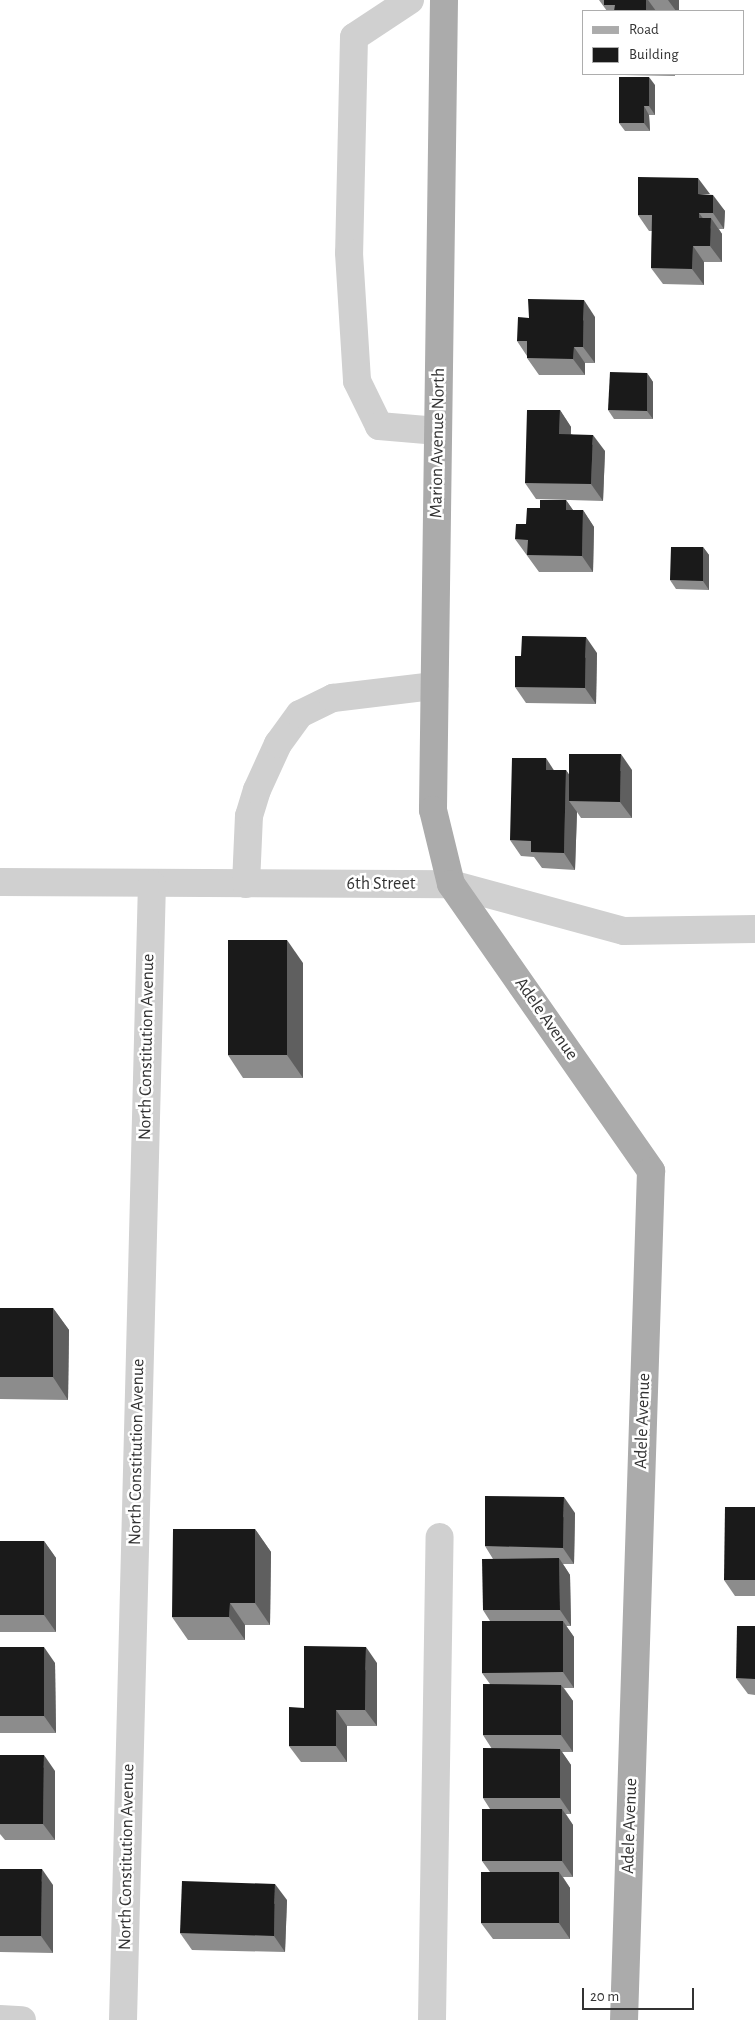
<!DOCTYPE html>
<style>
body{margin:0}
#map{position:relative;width:755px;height:2020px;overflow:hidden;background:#fff;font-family:"Alegreya Sans",sans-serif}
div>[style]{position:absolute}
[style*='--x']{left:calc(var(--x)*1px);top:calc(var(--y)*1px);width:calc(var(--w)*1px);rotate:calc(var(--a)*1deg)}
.minor>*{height:28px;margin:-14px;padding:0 14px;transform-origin:14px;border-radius:14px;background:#d0d0d0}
.major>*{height:28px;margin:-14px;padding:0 14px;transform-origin:14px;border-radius:14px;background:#ababab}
.wall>*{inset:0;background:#8c8c8c}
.shaded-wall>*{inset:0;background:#5f5f5f}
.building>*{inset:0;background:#1a1a1a}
span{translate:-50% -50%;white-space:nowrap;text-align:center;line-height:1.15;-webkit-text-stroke:5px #fff;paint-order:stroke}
.street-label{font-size:18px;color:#333}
.legend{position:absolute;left:582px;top:10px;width:162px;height:65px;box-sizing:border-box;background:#fff;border:1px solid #adadad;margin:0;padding:6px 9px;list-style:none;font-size:15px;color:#333}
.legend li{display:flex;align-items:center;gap:10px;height:25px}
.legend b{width:25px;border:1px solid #adadad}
.scale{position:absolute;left:582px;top:1988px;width:112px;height:22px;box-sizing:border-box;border:2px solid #333;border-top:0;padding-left:6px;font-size:15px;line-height:18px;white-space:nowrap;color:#333;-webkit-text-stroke:4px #fff;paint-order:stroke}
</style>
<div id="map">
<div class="minor">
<i style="--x:410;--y:0;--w:67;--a:146.5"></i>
<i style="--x:354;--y:37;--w:216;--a:91.3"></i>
<i style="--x:349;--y:253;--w:128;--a:86.4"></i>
<i style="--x:357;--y:381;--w:50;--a:63.9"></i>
<i style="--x:379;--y:426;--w:59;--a:4.8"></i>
<i style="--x:0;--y:882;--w:451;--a:0.3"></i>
<i style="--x:451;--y:884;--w:179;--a:15.2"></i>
<i style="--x:624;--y:931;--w:131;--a:-0.9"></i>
<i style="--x:246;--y:884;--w:68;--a:-87.5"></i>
<i style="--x:249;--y:816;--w:27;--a:-73"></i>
<i style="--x:257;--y:790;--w:51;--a:-65.5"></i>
<i style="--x:278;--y:744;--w:37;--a:-54"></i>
<i style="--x:300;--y:714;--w:37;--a:-26"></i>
<i style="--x:333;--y:698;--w:102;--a:-6.8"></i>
<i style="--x:0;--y:2019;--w:22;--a:3"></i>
<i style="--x:123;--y:2020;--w:1136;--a:-88.54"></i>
<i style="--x:432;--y:2020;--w:483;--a:-89.1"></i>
</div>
<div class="major">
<i style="--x:444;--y:0;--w:810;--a:90.78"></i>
<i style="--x:433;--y:810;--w:76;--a:76.3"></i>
<i style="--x:451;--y:884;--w:350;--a:55.1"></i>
<i style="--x:651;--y:1171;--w:849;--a:91.82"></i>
</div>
<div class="wall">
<i style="clip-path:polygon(599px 0,679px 0,679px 11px,607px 11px)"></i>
<i style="clip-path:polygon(623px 74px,675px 74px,675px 76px,624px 75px)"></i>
<i style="clip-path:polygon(655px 85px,655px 115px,649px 115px,650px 131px,625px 131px,619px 123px)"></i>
<i style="clip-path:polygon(710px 195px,725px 211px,724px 229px,719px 229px,722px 234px,722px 262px,704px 262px,704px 285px,663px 284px,651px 268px,652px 231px,649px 231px,638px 215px)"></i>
<i style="clip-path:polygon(595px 317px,595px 363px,585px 363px,585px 375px,539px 375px,527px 358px,527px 356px,517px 341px)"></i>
<i style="clip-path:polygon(647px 373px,653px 382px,653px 419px,614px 419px,608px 410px)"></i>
<i style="clip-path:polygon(560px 410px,571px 427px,571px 434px,605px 451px,603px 501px,536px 499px,525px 483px)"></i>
<i style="clip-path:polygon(566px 500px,573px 510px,583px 510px,594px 527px,593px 572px,539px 572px,515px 539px,526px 524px,540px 508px)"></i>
<i style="clip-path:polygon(703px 547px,709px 555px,709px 590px,676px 589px,670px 580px)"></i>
<i style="clip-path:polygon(597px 653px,596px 704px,526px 703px,515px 687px)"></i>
<i style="clip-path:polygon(554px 770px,566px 770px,569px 775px,632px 770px,632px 818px,581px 818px,577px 812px,575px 870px,542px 868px,534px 857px,521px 856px,510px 840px)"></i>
<i style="clip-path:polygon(303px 963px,303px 1078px,243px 1078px,228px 1055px)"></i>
<i style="clip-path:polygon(0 1308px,53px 1308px,69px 1330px,68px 1400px,0 1399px)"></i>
<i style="clip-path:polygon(755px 1507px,755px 1596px,735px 1596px,724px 1580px)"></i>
<i style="clip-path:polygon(575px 1513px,574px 1564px,563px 1564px,570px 1575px,571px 1626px,566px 1626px,574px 1637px,574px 1688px,564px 1688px,573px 1701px,573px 1752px,562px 1752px,571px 1765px,571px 1814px,566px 1814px,573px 1825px,573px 1877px,563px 1877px,570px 1888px,570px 1939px,493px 1939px,481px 1923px,490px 1872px,482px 1861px,490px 1809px,483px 1798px,492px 1749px,483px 1735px,490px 1684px,482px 1673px,490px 1621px,483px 1610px,493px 1559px,485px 1546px)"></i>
<i style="clip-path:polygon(255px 1529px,271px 1552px,270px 1625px,245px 1625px,245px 1640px,188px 1640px,172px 1617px)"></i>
<i style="clip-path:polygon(0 1541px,44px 1541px,56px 1558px,56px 1632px,0 1632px)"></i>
<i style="clip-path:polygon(755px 1626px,755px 1695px,748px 1694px,736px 1678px)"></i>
<i style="clip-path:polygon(0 1647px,55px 1663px,56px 1733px,0 1733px)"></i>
<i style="clip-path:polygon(377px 1663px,377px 1726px,347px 1726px,347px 1762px,301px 1762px,289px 1746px,304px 1708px)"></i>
<i style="clip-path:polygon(0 1755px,55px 1771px,55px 1840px,5px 1840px,0 1834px)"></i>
<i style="clip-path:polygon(0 1869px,53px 1885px,53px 1953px,0 1952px)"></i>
<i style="clip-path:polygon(287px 1900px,285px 1952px,192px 1950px,180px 1933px)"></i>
</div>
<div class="shaded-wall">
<i style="clip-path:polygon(646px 0,648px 0,656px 11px,646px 11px)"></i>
<i style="clip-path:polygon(668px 0,679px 0,679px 11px,676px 11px)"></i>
<i style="clip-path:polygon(649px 77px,655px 85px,655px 115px,649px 106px)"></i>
<i style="clip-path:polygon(644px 106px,649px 115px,650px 131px,644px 123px)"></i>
<i style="clip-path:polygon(698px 178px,710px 194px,698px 194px)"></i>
<i style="clip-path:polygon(713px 195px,725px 211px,724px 229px,713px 213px)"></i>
<i style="clip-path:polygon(699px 213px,711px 229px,711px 218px,722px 234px,722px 262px,710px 246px,699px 218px)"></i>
<i style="clip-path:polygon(693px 246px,704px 262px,704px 285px,692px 269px)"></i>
<i style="clip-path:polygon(584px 300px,595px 317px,595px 363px,583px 347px)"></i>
<i style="clip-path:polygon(574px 347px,585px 363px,585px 375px,573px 359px)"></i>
<i style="clip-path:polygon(647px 373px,653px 382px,653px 419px,647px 411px)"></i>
<i style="clip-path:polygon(560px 410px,571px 427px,570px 450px,559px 434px)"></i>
<i style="clip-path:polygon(593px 435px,605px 451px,603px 501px,591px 484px)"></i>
<i style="clip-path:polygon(566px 500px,577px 516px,566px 510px)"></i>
<i style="clip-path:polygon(583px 510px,594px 527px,593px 572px,582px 556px)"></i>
<i style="clip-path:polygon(703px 547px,709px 555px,709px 590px,703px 581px)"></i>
<i style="clip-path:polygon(586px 637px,597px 653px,596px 704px,585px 688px)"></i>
<i style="clip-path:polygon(621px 754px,632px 770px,632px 818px,620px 802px)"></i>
<i style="clip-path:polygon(546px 758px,557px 775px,546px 770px)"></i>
<i style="clip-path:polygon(566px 770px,577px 786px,569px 801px,577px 812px,575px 870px,564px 853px)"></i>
<i style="clip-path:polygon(287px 940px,303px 963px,303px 1078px,287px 1055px)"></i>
<i style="clip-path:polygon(53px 1308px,69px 1330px,68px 1400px,53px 1377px)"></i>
<i style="clip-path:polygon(564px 1497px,575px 1513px,574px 1564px,563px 1548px)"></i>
<i style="clip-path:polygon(255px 1529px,271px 1552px,270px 1625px,255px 1603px)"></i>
<i style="clip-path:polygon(44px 1541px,56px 1558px,56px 1632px,44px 1615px)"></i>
<i style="clip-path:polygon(559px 1558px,570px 1575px,571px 1626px,560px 1610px)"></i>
<i style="clip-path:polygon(230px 1603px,245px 1625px,245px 1640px,229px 1617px)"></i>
<i style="clip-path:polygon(563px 1621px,574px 1637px,574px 1688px,563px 1672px)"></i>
<i style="clip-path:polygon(44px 1647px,55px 1663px,56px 1733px,44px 1716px)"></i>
<i style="clip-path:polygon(366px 1647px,377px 1663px,377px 1726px,365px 1710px)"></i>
<i style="clip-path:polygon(561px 1685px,573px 1701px,573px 1752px,561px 1735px)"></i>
<i style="clip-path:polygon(336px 1710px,347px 1726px,347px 1762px,336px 1746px)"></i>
<i style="clip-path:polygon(560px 1749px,571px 1765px,571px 1814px,560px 1798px)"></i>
<i style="clip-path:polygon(44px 1755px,55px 1771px,55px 1840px,43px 1824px)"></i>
<i style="clip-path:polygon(562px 1809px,573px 1825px,573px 1877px,562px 1861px)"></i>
<i style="clip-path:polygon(42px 1869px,53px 1885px,53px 1953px,41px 1936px)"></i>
<i style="clip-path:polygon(559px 1872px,570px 1888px,570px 1939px,559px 1923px)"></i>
<i style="clip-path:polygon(275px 1884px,287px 1900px,285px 1952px,274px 1936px)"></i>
</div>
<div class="building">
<i style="clip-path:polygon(604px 0,646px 0,646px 11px,614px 11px,615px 5px,604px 5px)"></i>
<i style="clip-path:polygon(619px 77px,649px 77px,649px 106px,644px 106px,644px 123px,619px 123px)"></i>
<i style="clip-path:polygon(638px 177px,698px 178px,698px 194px,713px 195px,713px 213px,699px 213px,699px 218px,711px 218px,710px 246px,693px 246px,692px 269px,651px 268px,652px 215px,638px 215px)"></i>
<i style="clip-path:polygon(528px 299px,584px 300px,583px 347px,574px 347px,573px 359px,527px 358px,527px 341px,517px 341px,518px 317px,529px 318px)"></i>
<i style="clip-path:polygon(610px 372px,647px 373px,647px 411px,608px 410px)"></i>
<i style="clip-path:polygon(527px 410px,560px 410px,559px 434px,593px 435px,591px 484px,525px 483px)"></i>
<i style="clip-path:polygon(540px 500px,566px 500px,566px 510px,583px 510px,582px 556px,527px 555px,528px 540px,515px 539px,516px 524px,526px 524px,527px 508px,540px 508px)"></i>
<i style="clip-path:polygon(671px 547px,703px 547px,703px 581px,670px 580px)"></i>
<i style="clip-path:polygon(522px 636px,586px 637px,585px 688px,515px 687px,515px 656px,521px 656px)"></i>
<i style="clip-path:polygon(569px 754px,621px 754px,620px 802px,569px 801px)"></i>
<i style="clip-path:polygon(512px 758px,546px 758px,546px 770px,566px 770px,564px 853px,531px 852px,531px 841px,510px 840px)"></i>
<i style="clip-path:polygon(228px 940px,287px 940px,287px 1055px,228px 1055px)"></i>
<i style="clip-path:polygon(0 1308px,53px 1308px,53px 1377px,0 1377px)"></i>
<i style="clip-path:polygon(485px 1496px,564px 1497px,563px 1548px,485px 1546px)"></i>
<i style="clip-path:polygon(725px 1507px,755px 1507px,755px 1580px,724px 1580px)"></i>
<i style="clip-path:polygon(173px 1529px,255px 1529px,255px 1603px,230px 1603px,229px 1617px,172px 1617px)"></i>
<i style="clip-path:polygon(0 1541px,44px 1541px,44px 1615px,0 1615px)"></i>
<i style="clip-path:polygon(559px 1558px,560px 1610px,483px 1610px,482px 1559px)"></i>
<i style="clip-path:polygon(482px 1621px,563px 1621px,563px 1672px,482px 1673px)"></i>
<i style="clip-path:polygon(737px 1626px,755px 1626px,755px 1679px,736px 1678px)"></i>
<i style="clip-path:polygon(304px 1646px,366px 1647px,365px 1710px,336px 1710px,336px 1746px,289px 1746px,289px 1707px,304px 1708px)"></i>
<i style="clip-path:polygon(0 1647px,44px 1647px,44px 1716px,0 1716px)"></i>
<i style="clip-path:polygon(483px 1684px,561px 1685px,561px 1735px,483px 1735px)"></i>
<i style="clip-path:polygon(483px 1748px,560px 1749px,560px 1798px,483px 1798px)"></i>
<i style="clip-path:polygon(0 1755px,44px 1755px,43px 1824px,0 1824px)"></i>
<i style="clip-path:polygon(482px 1809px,562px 1809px,562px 1861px,482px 1861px)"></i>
<i style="clip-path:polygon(0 1869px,42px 1869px,41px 1936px,0 1936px)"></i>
<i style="clip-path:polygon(481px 1872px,559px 1872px,559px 1923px,481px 1923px)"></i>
<i style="clip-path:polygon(182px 1881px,275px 1884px,274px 1936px,180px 1933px)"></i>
</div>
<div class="street-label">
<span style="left:438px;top:443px;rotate:-89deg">Marion Avenue North</span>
<span style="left:381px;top:884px">6th Street</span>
<span style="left:546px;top:1019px;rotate:55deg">Adele Avenue</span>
<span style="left:147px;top:1047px;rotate:-89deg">North Constitution Avenue</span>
<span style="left:643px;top:1421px;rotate:-88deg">Adele Avenue</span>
<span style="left:137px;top:1452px;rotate:-89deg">North Constitution Avenue</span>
<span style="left:630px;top:1826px;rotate:-88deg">Adele Avenue</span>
<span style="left:127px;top:1857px;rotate:-89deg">North Constitution Avenue</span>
</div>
<ul class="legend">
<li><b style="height:6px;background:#ababab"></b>Road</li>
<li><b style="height:14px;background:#1a1a1a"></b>Building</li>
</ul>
<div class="scale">20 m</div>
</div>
